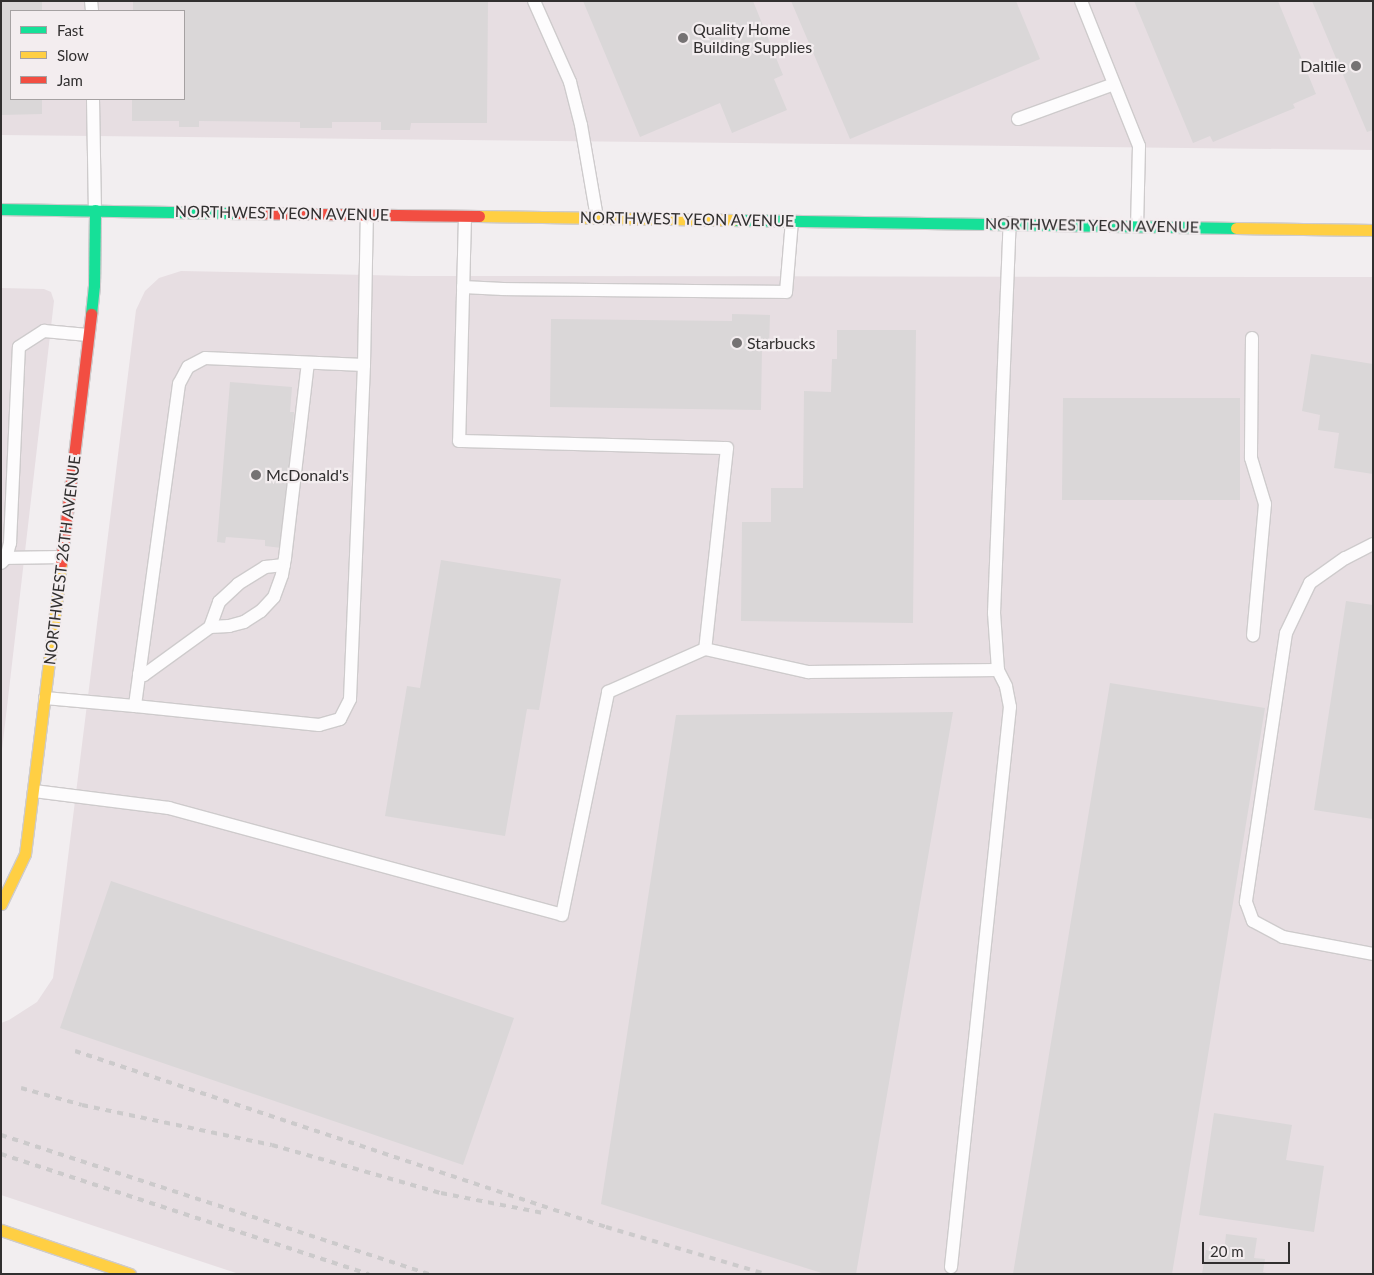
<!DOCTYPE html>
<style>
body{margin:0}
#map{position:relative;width:1374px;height:1275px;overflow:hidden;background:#f2eef0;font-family:Lato,sans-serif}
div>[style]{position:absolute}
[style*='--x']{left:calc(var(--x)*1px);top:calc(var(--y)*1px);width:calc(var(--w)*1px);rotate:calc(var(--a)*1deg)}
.built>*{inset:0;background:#e7dee2}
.building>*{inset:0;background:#dad7d8}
.roads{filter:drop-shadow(1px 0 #cecbcc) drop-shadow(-1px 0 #cecbcc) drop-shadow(0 1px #cecbcc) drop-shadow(0 -1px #cecbcc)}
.lane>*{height:12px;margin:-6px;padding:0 6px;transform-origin:6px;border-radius:6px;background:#fdfcfd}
.fast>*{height:11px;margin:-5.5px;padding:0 5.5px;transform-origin:5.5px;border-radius:5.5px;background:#16e098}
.slow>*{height:11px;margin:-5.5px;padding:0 5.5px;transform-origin:5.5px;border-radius:5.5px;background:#ffcf43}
.jam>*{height:11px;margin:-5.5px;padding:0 5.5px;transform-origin:5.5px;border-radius:5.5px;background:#f24e42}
.rail>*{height:4px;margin-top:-2px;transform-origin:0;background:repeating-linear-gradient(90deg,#cccacb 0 6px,transparent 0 12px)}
.dots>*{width:14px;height:14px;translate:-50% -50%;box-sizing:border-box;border:2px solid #f3edef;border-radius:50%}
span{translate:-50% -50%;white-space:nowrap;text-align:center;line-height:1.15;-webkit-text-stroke:4.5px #f3edef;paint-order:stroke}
.poi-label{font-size:16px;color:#312f2f}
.left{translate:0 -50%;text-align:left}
.right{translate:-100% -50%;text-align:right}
.street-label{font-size:16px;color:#312f2f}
.frame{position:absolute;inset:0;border:2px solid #312f2f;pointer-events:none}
.legend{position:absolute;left:10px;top:10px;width:175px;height:90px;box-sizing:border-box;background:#f3edef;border:1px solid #a5a1a2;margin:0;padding:6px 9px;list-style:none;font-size:15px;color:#312f2f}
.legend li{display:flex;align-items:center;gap:10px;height:25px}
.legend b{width:25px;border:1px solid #a5a1a2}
.scale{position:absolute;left:1202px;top:1242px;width:88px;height:22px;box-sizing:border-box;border:2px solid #312f2f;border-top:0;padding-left:6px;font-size:15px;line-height:18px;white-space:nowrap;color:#312f2f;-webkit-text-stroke:4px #f3edef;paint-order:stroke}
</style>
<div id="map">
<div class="built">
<i style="clip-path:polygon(evenodd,1px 1px,1373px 1px,1373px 150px,1px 135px,1px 1px,11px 11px,184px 11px,184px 99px,11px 99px,11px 11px)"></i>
<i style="clip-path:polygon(181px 271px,412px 276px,1373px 277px,1373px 1274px,239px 1274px,1px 1195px,1px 1023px,9px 1020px,37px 1002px,53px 978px,136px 310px,145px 291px,159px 278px)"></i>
<i style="clip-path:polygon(1px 288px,44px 289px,51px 292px,54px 301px,1px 759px)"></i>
</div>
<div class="building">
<i style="clip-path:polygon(1px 1px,42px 1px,42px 11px,11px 11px,11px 99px,42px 99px,42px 114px,1px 115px)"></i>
<i style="clip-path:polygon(133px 1px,488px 1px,487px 123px,411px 123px,410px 130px,381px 130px,381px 122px,332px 122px,332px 128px,300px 128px,300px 122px,199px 121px,199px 127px,179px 127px,179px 121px,132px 121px,132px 99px,184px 99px,184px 11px,133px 11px)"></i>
<i style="clip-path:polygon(583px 1px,753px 1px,783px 75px,774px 79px,787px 110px,732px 133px,720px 103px,640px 137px)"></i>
<i style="clip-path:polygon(791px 1px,1016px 1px,1040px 59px,850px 139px)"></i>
<i style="clip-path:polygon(1134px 1px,1278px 1px,1316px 94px,1293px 104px,1295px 108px,1213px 142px,1210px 136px,1193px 143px)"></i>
<i style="clip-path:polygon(1312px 1px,1373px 1px,1373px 130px,1367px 132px)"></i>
<i style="clip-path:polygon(732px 314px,770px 315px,769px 348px,762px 348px,761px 410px,550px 407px,551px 319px,732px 321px)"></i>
<i style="clip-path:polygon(837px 330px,916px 330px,913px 623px,741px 621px,742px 522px,771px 522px,771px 488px,803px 488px,804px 391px,831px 392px,832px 359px,837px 359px)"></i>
<i style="clip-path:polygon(1311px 354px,1373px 364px,1373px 474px,1334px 468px,1339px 433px,1318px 430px,1320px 415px,1302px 411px)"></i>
<i style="clip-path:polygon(230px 382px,292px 387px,290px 412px,294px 412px,282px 548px,265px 546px,265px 540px,226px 537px,225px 543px,217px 542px)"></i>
<i style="clip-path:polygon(1063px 398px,1240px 398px,1240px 500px,1062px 500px)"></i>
<i style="clip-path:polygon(441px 560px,561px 579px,539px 710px,527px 709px,505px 836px,385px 816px,407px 686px,420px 688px)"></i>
<i style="clip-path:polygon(1346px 601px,1373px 605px,1373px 819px,1314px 810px)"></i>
<i style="clip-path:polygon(1110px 683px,1265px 708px,1172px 1274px,1013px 1274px)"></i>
<i style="clip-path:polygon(953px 712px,856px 1274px,825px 1274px,601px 1204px,676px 715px)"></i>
<i style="clip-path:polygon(111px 881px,514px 1018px,463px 1165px,60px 1028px)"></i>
<i style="clip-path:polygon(1214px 1113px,1292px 1125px,1286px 1160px,1324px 1166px,1314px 1232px,1199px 1215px)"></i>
<i style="clip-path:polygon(1226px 1234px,1257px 1238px,1254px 1258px,1265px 1259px,1263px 1272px,1270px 1274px,1202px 1274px,1206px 1250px,1224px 1253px)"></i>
</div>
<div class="roads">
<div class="lane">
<i style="--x:91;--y:1;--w:10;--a:84"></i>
<i style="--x:534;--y:1;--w:89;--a:66"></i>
<i style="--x:570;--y:82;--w:44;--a:75.7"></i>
<i style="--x:581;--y:125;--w:94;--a:80.2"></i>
<i style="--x:1081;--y:1;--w:156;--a:68.2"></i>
<i style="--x:1139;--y:146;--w:80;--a:91.4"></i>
<i style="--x:93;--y:99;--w:111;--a:89"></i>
<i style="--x:1018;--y:119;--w:102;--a:-20"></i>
<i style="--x:465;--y:217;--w:224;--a:91.5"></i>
<i style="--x:459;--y:441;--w:268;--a:1.5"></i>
<i style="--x:727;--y:448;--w:202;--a:96.2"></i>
<i style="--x:463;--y:287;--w:40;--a:2.9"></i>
<i style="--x:503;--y:289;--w:283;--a:0.6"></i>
<i style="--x:786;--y:292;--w:71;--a:-85.2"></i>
<i style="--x:1252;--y:338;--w:120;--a:90.5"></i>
<i style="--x:1251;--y:458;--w:48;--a:73.1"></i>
<i style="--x:1265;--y:504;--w:132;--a:95.2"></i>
<i style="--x:364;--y:365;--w:159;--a:-177.5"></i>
<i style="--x:205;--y:358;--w:19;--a:152"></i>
<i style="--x:188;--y:367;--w:19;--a:118"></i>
<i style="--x:179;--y:384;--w:325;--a:97.8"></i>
<i style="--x:135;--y:706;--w:185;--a:5.9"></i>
<i style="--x:319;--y:725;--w:22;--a:-16"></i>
<i style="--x:340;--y:719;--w:22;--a:-63"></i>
<i style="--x:350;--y:699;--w:334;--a:-87.6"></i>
<i style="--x:364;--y:365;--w:150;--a:-88.9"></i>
<i style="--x:1373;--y:544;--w:31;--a:153"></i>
<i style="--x:1345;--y:558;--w:43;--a:144.5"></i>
<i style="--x:1310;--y:583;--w:55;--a:115.6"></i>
<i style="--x:1286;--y:633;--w:272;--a:98.5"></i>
<i style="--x:1246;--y:902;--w:20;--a:70"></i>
<i style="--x:1253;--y:921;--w:34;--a:28"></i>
<i style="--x:1283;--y:937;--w:92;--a:10.7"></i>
<i style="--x:1;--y:558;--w:61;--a:-0.9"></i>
<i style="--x:1;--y:563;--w:7;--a:-45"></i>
<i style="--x:6;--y:558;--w:16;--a:-75"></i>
<i style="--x:10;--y:543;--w:196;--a:-87.4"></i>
<i style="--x:19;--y:347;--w:30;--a:-33"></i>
<i style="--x:44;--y:331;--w:44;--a:5.2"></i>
<i style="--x:210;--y:627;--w:27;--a:-70"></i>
<i style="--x:219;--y:602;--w:26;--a:-43"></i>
<i style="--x:238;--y:584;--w:32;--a:-32"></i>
<i style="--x:265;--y:567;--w:19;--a:-6"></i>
<i style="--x:139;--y:674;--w:5;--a:11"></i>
<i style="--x:144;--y:675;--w:82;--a:-36"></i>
<i style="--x:210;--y:627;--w:19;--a:-3"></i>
<i style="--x:229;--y:626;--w:16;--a:-15"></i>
<i style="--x:244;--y:622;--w:20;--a:-33"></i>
<i style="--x:261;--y:611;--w:19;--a:-47"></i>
<i style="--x:274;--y:597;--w:23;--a:-70"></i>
<i style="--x:282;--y:575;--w:17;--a:-80"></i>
<i style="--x:285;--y:558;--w:196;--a:-83.3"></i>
<i style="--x:45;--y:698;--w:90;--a:5.1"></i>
<i style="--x:34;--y:791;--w:136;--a:7.2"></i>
<i style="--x:169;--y:808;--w:407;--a:15.2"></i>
<i style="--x:562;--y:915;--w:228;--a:-78.3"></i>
<i style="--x:608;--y:692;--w:106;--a:-23.9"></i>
<i style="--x:705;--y:649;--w:106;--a:12.6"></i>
<i style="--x:808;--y:672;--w:190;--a:-0.6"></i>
<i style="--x:951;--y:1267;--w:563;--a:-83.99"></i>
<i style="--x:1010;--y:707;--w:21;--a:-101"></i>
<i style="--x:1006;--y:686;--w:18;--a:-117"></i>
<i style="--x:998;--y:670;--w:57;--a:-94"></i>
<i style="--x:994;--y:613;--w:390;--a:-87.7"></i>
</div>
<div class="fast">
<i style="--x:1;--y:209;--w:236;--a:1"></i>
<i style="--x:733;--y:220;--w:503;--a:0.91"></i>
<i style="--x:91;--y:314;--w:29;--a:-84"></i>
<i style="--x:94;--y:285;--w:75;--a:-89.2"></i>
</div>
<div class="slow">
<i style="--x:479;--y:216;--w:254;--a:0.9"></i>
<i style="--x:1236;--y:228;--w:137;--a:0.8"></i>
<i style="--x:1;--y:904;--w:55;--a:-64.4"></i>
<i style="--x:25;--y:854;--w:293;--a:-82.9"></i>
<i style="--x:1;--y:1230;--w:136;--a:18.8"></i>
</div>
<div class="jam">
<i style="--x:237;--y:213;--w:242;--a:0.7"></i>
<i style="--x:61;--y:563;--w:251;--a:-83.1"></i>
</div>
</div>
<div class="rail">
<i style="--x:75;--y:1051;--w:559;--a:18.34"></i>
<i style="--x:606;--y:1227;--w:167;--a:16.4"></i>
<i style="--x:21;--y:1088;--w:63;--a:15.6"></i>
<i style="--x:82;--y:1105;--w:194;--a:11.9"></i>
<i style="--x:272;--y:1145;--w:176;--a:15.9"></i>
<i style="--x:441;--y:1193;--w:104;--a:11.1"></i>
<i style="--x:1;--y:1135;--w:451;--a:18"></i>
<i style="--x:1;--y:1154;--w:387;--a:18.1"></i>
</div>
<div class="dots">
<i style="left:683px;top:38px;background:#757273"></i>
<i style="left:1356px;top:66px;background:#757273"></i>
<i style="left:737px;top:343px;background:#757273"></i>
<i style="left:256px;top:475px;background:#757273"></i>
</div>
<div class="poi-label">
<span class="left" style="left:693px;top:38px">Quality Home<br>Building Supplies</span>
<span class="right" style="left:1346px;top:66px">Daltile</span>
<span class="left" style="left:747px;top:343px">Starbucks</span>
<span class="left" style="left:266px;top:475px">McDonald's</span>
</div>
<div class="street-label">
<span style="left:282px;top:213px;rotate:1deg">NORTHWEST YEON AVENUE</span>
<span style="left:687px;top:219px;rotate:1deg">NORTHWEST YEON AVENUE</span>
<span style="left:1092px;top:225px;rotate:1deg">NORTHWEST YEON AVENUE</span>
<span style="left:62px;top:560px;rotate:-83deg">NORTHWEST 26TH AVENUE</span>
</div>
<div class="frame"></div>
<ul class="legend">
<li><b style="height:6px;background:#16e098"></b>Fast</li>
<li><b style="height:6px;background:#ffcf43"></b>Slow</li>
<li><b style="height:6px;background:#f24e42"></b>Jam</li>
</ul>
<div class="scale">20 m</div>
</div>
